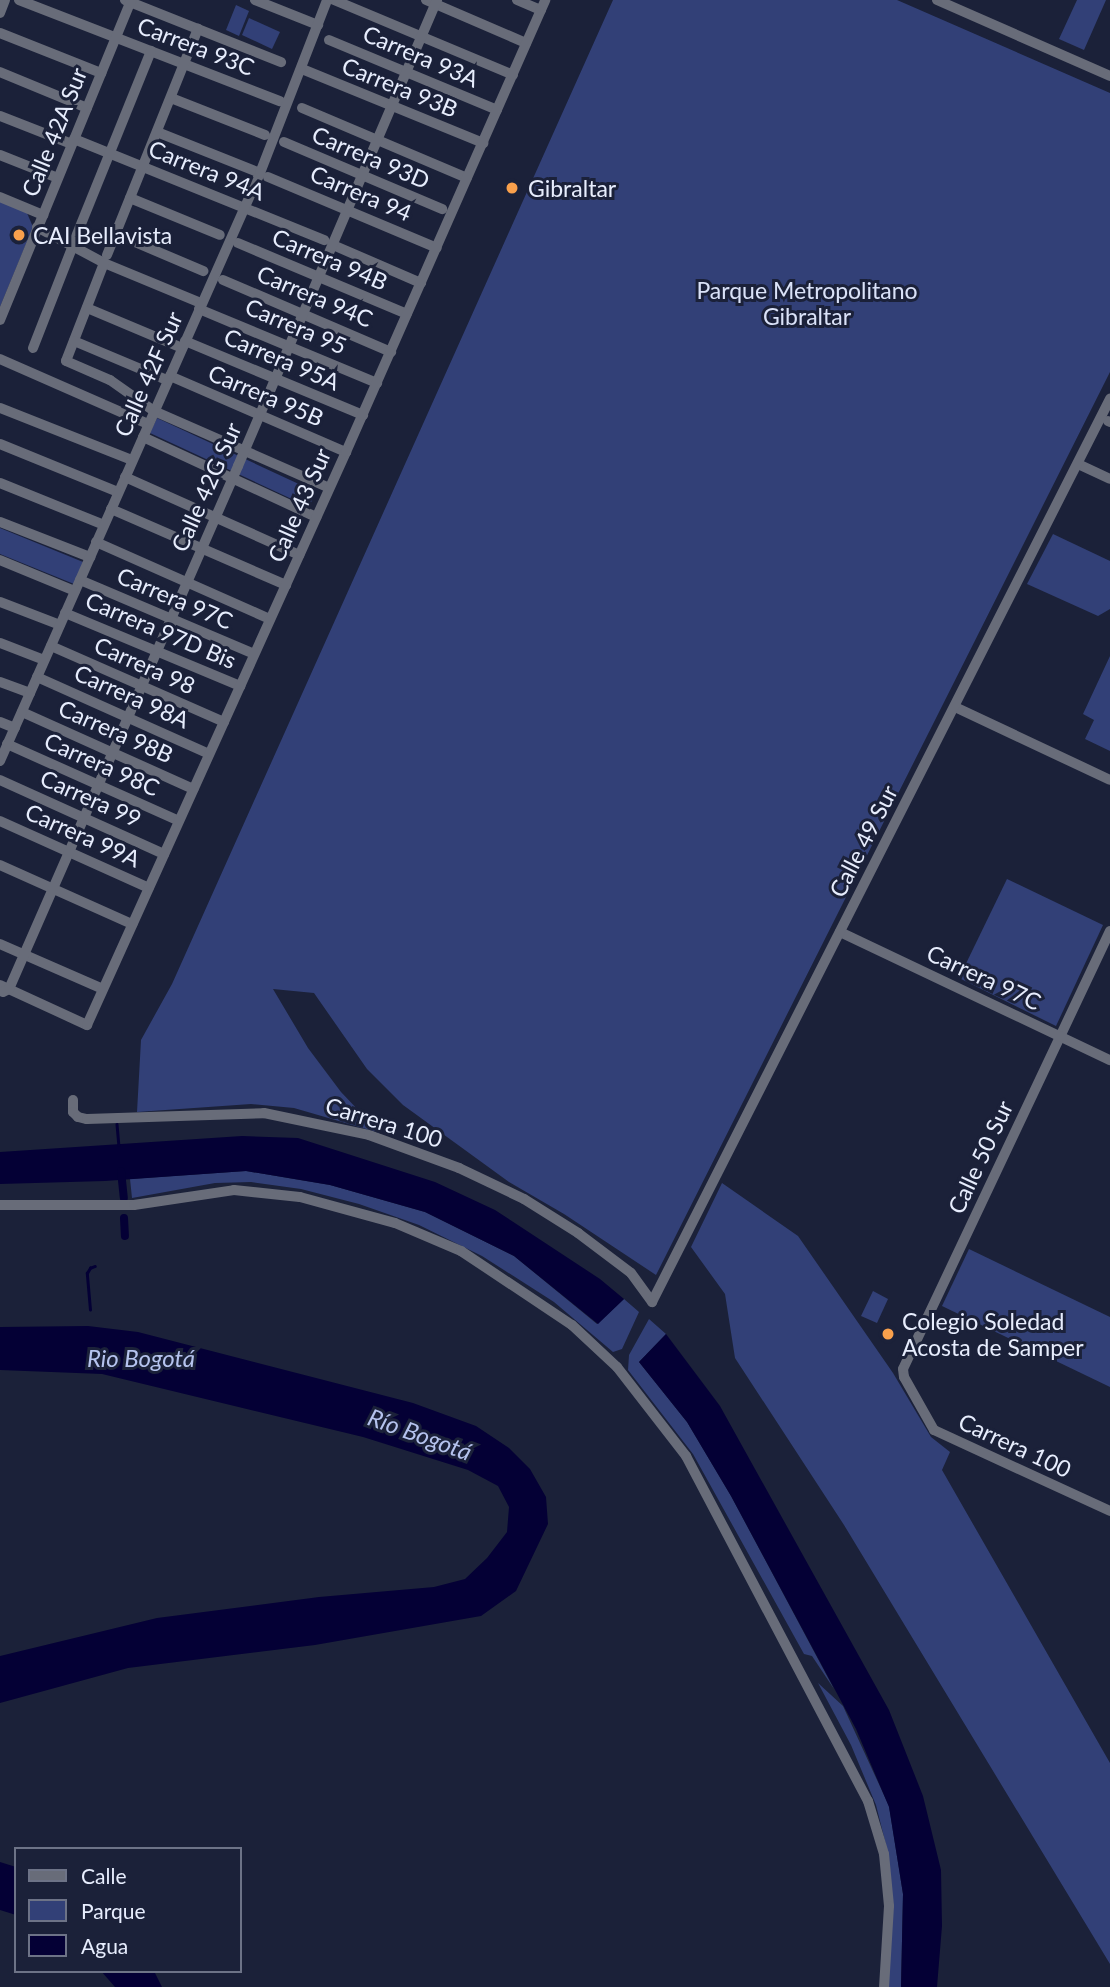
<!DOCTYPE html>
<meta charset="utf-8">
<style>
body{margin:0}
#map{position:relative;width:1110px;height:1987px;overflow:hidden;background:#1b2139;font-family:Lato,sans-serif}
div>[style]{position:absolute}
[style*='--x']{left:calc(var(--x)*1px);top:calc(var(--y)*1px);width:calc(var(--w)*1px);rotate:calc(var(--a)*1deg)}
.green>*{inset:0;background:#324077}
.water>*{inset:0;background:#040035}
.stream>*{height:2.5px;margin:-1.25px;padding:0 1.25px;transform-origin:1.25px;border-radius:1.25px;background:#040035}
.canal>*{height:8px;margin:-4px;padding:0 4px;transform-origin:4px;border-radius:4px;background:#040035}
.minor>*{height:10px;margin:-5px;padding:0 5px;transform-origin:5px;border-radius:5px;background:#686c79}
.dots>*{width:19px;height:19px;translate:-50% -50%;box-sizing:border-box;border:4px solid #1b2139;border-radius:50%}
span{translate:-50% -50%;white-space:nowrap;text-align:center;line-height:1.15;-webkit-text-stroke:6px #1b2139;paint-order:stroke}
.street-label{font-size:23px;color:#e7edfd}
.poi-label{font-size:23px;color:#e7edfd}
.left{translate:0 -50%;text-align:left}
.park-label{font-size:23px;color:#dae2f8}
.water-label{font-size:24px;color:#b5c3ee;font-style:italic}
.legend{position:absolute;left:14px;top:1847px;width:228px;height:126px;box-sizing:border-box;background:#1b2139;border:2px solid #6d7387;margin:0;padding:9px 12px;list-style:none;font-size:21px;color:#e7edfd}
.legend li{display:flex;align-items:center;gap:14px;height:35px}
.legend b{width:35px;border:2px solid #6d7387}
</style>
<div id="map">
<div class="green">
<i style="clip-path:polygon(613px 0,897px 0,1110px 93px,1110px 372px,656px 1275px,564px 1214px,509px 1182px,403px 1105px,367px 1069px,314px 993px,273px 989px,308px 1048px,341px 1092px,380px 1133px,294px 1108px,251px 1104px,137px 1112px,141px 1040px,172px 984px)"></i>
<i style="clip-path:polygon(1077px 0,1106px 0,1084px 50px,1059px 39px)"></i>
<i style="clip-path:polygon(236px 5px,249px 11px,239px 36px,226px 30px)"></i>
<i style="clip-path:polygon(249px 18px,280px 32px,272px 49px,242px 35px)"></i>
<i style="clip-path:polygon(0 201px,27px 213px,33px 227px,0 307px)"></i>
<i style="clip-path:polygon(157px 418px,316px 492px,309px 507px,150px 433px)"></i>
<i style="clip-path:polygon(0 528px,83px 562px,74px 584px,0 554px)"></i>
<i style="clip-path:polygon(1053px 534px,1110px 561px,1110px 609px,1098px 616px,1027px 584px)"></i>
<i style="clip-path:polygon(1110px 656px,1110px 751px,1085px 739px,1094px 720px,1083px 714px)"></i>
<i style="clip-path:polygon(1007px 879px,1103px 925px,1056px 1026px,959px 978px)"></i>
<i style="clip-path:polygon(246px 1171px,330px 1185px,425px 1212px,514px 1256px,597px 1324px,624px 1299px,639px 1312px,622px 1349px,613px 1352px,554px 1302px,482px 1256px,419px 1225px,359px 1204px,301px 1189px,251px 1182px,215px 1183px,132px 1198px,130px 1179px)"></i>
<i style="clip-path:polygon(722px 1183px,798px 1236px,893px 1373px,931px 1437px,950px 1452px,942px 1470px,1110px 1763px,1110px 1964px,844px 1525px,735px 1358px,725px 1294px,691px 1247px)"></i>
<i style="clip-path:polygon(969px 1249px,1110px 1317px,1110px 1387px,942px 1306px)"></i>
<i style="clip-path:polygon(873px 1291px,888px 1299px,877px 1323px,861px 1316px)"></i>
<i style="clip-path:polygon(649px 1319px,666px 1334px,639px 1362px,687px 1422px,731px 1496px,834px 1689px,812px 1656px,804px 1654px,693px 1454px,628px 1370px,629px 1355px)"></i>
<i style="clip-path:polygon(818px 1683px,843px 1706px,889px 1806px,903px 1894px,901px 1987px,887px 1987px,886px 1845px,876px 1805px,851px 1745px)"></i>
</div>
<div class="water">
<i style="clip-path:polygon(242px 1136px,298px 1138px,435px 1182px,495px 1210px,600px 1279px,624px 1299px,598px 1324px,514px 1256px,425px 1212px,330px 1185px,246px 1171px,105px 1181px,0 1184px,0 1152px)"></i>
<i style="clip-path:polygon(88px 1326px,138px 1332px,413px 1403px,476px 1426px,509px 1448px,530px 1469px,546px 1497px,548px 1524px,516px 1591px,481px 1616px,315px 1645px,128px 1668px,0 1703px,0 1656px,157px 1618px,319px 1597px,434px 1587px,465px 1579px,487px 1558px,507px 1532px,509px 1507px,498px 1486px,468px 1470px,363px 1437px,102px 1374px,0 1370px,0 1327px)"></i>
<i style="clip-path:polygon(666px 1334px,720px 1406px,889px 1710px,923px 1796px,941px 1870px,942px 1926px,937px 1987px,901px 1987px,903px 1894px,889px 1807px,856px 1729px,731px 1496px,687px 1422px,639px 1362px)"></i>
<i style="clip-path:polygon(0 1862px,16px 1867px,16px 1915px,0 1910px)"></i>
<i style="clip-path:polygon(101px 1971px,154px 1971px,162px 1987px,115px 1987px)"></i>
</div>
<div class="stream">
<i style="--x:117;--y:1124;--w:21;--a:85"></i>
<i style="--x:90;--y:1310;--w:37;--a:-95"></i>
<i style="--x:87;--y:1273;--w:6;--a:-59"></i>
<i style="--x:90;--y:1268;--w:5;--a:-22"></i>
</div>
<div class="canal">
<i style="--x:121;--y:1171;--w:27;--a:84"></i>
<i style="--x:124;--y:1218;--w:18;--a:87"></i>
</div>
<div class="minor">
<i style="--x:19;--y:0;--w:280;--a:21.2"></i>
<i style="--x:125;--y:0;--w:168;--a:21.7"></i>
<i style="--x:255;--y:0;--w:68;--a:21.6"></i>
<i style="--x:334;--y:0;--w:194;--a:22.7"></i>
<i style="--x:426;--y:0;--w:109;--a:23.3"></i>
<i style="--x:517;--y:0;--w:26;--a:23"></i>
<i style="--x:937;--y:0;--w:189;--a:23.7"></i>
<i style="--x:0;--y:13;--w:14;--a:-69"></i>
<i style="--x:0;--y:33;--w:109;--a:21.6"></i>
<i style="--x:329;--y:40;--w:182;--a:22.6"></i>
<i style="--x:302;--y:69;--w:196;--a:22.2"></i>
<i style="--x:0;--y:72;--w:94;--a:22.5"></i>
<i style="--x:171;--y:98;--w:101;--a:21.5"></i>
<i style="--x:302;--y:108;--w:179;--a:23"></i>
<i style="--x:0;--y:116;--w:77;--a:21.3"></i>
<i style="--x:157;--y:132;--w:111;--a:21.7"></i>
<i style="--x:74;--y:139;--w:270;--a:22"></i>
<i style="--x:284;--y:142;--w:172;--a:23"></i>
<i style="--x:0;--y:155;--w:62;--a:21.6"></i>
<i style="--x:268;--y:177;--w:183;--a:22.8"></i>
<i style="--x:0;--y:197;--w:47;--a:22.7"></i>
<i style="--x:130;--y:198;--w:97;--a:22.3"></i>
<i style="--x:37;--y:227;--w:76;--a:28.2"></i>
<i style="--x:104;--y:263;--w:105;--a:22.4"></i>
<i style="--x:116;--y:234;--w:95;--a:23"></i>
<i style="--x:75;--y:239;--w:203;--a:-68"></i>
<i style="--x:238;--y:243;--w:183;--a:22.8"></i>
<i style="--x:333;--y:245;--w:96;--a:23.4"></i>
<i style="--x:107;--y:255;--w:244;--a:-68.1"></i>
<i style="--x:104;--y:263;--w:105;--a:111.2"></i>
<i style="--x:66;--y:361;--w:48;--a:23.4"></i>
<i style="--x:110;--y:380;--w:54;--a:35.2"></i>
<i style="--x:154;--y:411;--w:191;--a:23.7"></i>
<i style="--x:223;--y:280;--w:183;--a:23.2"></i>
<i style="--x:87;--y:308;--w:103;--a:22.8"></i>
<i style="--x:199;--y:309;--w:193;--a:22.6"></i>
<i style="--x:0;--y:320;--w:346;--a:-67.7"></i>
<i style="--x:74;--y:341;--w:101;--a:22.8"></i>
<i style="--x:185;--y:341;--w:193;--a:22.6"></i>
<i style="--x:33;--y:348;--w:107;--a:-68.7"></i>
<i style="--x:0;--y:359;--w:162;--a:23.7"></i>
<i style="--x:170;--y:376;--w:192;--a:23.4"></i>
<i style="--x:0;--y:408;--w:142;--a:21.5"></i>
<i style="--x:1108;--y:421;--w:2;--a:27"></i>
<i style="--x:143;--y:437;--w:191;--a:24.8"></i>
<i style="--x:0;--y:444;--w:127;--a:22.1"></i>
<i style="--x:1078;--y:464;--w:35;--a:25"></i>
<i style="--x:125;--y:477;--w:191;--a:24.1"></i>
<i style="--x:0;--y:483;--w:112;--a:22"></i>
<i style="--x:111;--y:509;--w:191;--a:23.5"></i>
<i style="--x:0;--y:522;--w:97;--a:21.3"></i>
<i style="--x:96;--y:542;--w:190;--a:23.9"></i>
<i style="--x:0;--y:560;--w:81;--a:22.5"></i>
<i style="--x:80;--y:580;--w:189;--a:23"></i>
<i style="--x:0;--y:602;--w:64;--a:21"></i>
<i style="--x:65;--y:613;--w:190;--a:22.6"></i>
<i style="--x:0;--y:643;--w:47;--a:21.1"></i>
<i style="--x:51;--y:646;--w:189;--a:23.7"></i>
<i style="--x:37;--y:677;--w:188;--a:24.1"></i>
<i style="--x:0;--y:682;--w:32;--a:20"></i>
<i style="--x:955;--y:707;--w:171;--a:25.2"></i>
<i style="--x:22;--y:712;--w:188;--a:24.2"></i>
<i style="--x:0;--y:722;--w:16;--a:22"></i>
<i style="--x:7;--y:744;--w:188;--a:24.1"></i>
<i style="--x:0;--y:761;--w:643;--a:-66.15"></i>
<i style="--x:260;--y:173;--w:186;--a:-68.8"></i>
<i style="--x:0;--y:780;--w:180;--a:24.3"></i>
<i style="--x:0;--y:821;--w:163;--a:24.2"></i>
<i style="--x:0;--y:865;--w:145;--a:24.1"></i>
<i style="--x:1110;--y:931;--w:484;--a:115.3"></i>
<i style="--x:903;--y:1369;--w:8;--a:83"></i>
<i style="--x:904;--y:1377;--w:61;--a:60.5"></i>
<i style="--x:934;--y:1430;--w:194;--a:24.7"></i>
<i style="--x:840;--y:932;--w:299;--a:25.4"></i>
<i style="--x:0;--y:944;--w:112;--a:23.6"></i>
<i style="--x:0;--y:985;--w:96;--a:24.7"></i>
<i style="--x:87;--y:1025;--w:629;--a:-65.68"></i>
<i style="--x:346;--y:452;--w:494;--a:-66.2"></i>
<i style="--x:3;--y:992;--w:7;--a:-27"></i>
<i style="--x:9;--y:989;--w:571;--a:-66.35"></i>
<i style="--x:238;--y:466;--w:507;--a:-66.88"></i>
<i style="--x:73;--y:1100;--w:12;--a:90"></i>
<i style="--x:73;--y:1112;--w:7;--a:45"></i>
<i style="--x:78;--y:1117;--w:9;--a:13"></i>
<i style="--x:87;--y:1119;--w:177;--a:-1.9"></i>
<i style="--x:264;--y:1113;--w:107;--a:11.8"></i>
<i style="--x:369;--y:1135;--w:96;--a:20.1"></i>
<i style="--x:459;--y:1168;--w:72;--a:25.5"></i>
<i style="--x:524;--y:1199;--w:64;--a:32.2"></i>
<i style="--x:578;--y:1233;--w:66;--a:37"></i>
<i style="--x:631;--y:1273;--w:36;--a:54"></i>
<i style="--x:652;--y:1302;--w:1013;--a:-63.11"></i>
<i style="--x:0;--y:1205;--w:134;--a:0"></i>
<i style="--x:134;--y:1205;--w:101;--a:-8.5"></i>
<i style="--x:234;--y:1190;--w:66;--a:6.1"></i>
<i style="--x:300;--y:1197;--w:98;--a:15.3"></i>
<i style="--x:395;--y:1223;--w:72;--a:23"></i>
<i style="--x:461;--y:1251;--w:133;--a:33.7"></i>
<i style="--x:572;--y:1325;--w:62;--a:43"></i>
<i style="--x:617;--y:1367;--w:113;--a:52.2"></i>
<i style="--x:686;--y:1456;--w:390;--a:62.2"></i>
<i style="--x:868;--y:1801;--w:55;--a:73.2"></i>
<i style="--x:884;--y:1854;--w:52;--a:84.5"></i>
<i style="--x:889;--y:1906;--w:81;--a:93.5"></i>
</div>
<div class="dots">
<i style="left:512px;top:188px;background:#f9a04c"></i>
<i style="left:19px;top:235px;background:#f9a04c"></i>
<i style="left:888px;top:1334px;background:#f9a04c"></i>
</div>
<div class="street-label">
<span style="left:196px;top:46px;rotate:21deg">Carrera 93C</span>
<span style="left:421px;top:56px;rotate:23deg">Carrera 93A</span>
<span style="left:400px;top:87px;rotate:22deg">Carrera 93B</span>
<span style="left:54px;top:132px;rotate:-68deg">Calle 42A Sur</span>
<span style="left:371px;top:157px;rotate:23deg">Carrera 93D</span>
<span style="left:207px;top:170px;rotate:22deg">Carrera 94A</span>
<span style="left:361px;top:193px;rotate:23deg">Carrera 94</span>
<span style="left:330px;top:259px;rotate:23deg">Carrera 94B</span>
<span style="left:315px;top:296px;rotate:23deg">Carrera 94C</span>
<span style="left:296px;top:326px;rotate:23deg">Carrera 95</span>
<span style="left:282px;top:359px;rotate:23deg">Carrera 95A</span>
<span style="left:148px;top:374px;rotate:-66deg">Calle 42F Sur</span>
<span style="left:266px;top:395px;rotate:23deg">Carrera 95B</span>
<span style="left:206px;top:487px;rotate:-66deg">Calle 42G Sur</span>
<span style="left:299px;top:505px;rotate:-66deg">Calle 43 Sur</span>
<span style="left:175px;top:598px;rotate:23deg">Carrera 97C</span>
<span style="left:161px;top:630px;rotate:23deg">Carrera 97D Bis</span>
<span style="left:145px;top:665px;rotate:24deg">Carrera 98</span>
<span style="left:132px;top:696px;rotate:24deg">Carrera 98A</span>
<span style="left:116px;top:731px;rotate:24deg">Carrera 98B</span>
<span style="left:102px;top:764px;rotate:24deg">Carrera 98C</span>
<span style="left:91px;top:798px;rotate:24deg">Carrera 99</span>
<span style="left:83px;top:835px;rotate:24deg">Carrera 99A</span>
<span style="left:863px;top:841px;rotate:-63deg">Calle 49 Sur</span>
<span style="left:984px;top:977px;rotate:25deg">Carrera 97C</span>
<span style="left:384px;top:1122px;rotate:17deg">Carrera 100</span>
<span style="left:980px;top:1157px;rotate:-65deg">Calle 50 Sur</span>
<span style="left:1015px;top:1445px;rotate:25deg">Carrera 100</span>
</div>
<div class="poi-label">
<span class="left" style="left:528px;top:188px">Gibraltar</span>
<span class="left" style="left:33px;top:235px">CAI Bellavista</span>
<span class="left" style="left:902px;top:1334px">Colegio Soledad<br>Acosta de Samper</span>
</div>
<div class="park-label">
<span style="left:807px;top:303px">Parque Metropolitano<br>Gibraltar</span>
</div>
<div class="water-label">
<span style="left:141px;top:1358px">Rio Bogotá</span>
<span style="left:420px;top:1434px;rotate:20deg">Río Bogotá</span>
</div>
<ul class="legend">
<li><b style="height:9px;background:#686c79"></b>Calle</li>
<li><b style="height:19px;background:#324077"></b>Parque</li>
<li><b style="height:19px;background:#040035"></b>Agua</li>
</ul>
</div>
